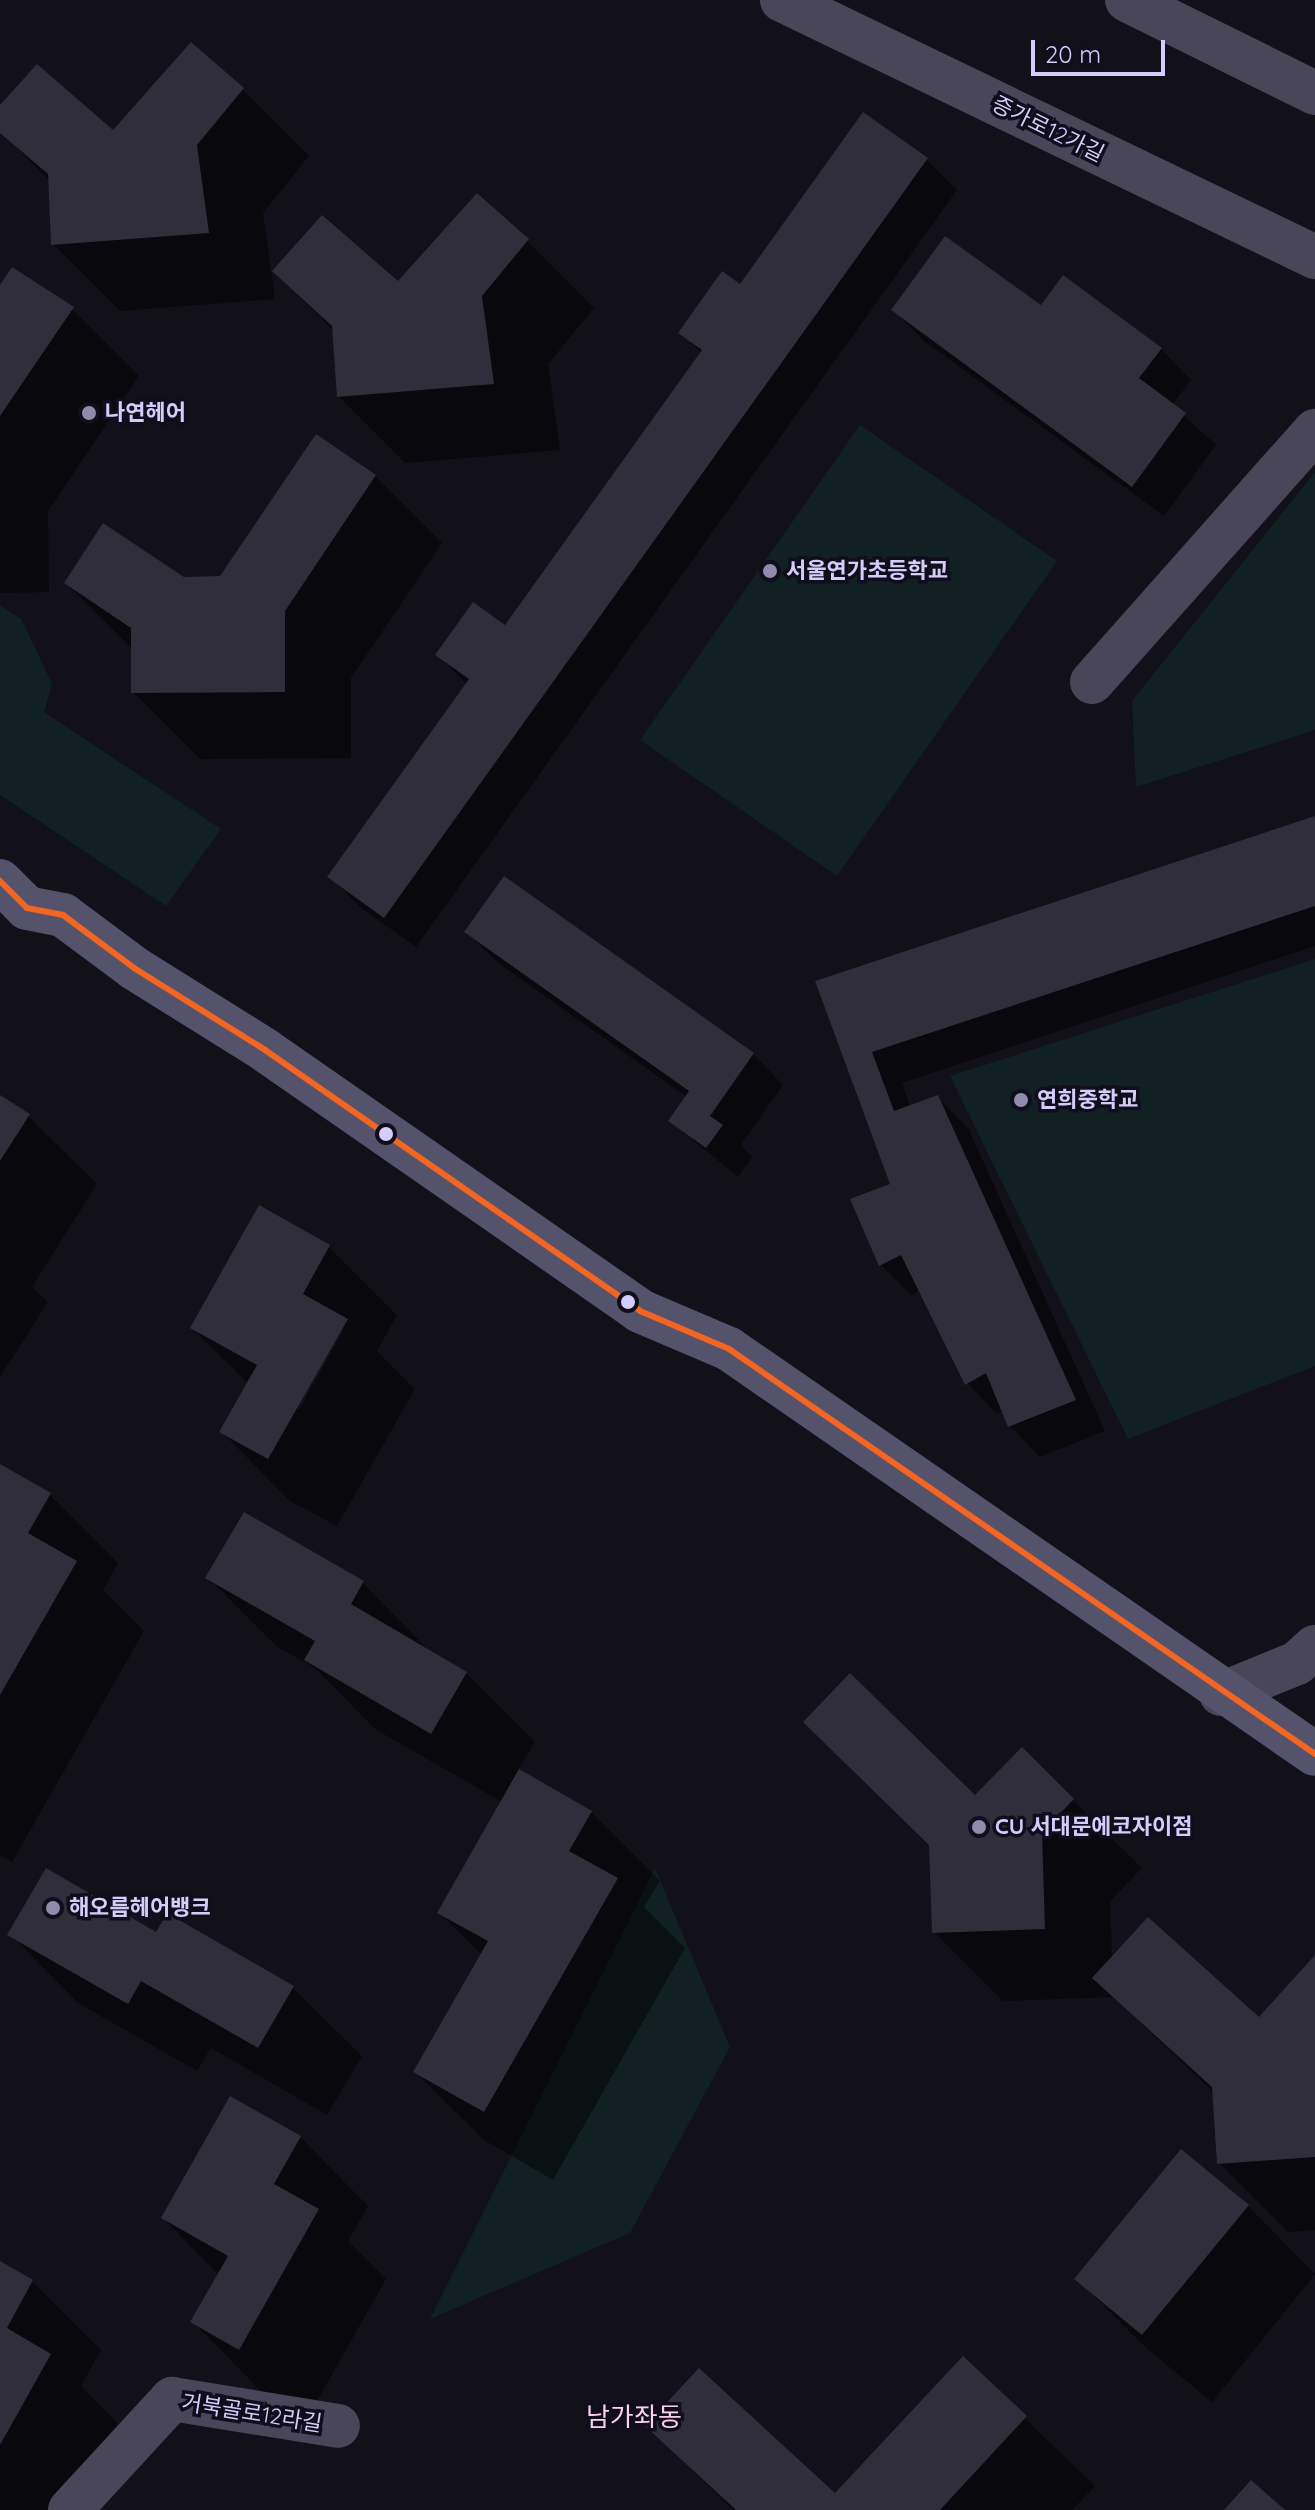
<!DOCTYPE html>
<meta charset="utf-8">
<style>
body{margin:0}
#map{position:relative;width:1315px;height:2510px;overflow:hidden;background:#121018;font-family:Quicksand,"Noto Sans KR",sans-serif}
div>[style]{position:absolute}
[style*='--x']{left:calc(var(--x)*1px);top:calc(var(--y)*1px);width:calc(var(--w)*1px);rotate:calc(var(--a)*1deg)}
.green>*{inset:0;background:#112123}
.shadow>*{inset:0;background:#0007}
.building>*{inset:0;background:#302e3a}
.minor>*{height:44px;margin:-22px;padding:0 22px;transform-origin:22px;border-radius:22px;background:#484658}
.secondary>*{height:44px;margin:-22px;padding:0 22px;transform-origin:22px;border-radius:22px;background:#55526b}
.bus-1>*{height:6px;margin:-3px;padding:0 3px;transform-origin:3px;border-radius:3px;background:#f26522}
.dots>*{width:22px;height:22px;translate:-50% -50%;box-sizing:border-box;border:4px solid #100d1c;border-radius:50%}
span{translate:-50% -50%;white-space:nowrap;text-align:center;line-height:1.15;-webkit-text-stroke:7px #100d1c;paint-order:stroke}
.street-label{font-size:22px;color:#d4cdfa}
.poi-label{font-size:22px;color:#d4cdfa;font-weight:700}
.left{translate:0 -50%;text-align:left}
.quarter-label{font-size:26px;color:#facfe8}
.scale{position:absolute;left:1031px;top:40px;width:134px;height:36px;box-sizing:border-box;border:4px solid #d4cdfa;border-top:0;padding-left:10px;font-size:24px;line-height:28px;white-space:nowrap;color:#d4cdfa;-webkit-text-stroke:6px #100d1c;paint-order:stroke}
</style>
<div id="map">
<div class="green">
<i style="clip-path:polygon(860px 425px,1057px 561px,837px 876px,640px 740px)"></i>
<i style="clip-path:polygon(1315px 472px,1315px 730px,1136px 787px,1132px 701px)"></i>
<i style="clip-path:polygon(0 605px,22px 620px,52px 684px,44px 712px,221px 829px,166px 906px,0 795px)"></i>
<i style="clip-path:polygon(1315px 959px,1315px 1366px,1128px 1439px,950px 1076px)"></i>
<i style="clip-path:polygon(655px 1868px,730px 2047px,630px 2233px,430px 2319px)"></i>
</div>
<div class="shadow">
<i style="clip-path:polygon(242px 89px,309px 156px,263px 213px,275px 299px,120px 311px,53px 244px,50px 181px,0 131px,0 108px,113px 133px)"></i>
<i style="clip-path:polygon(926px 159px,957px 190px,416px 947px,360px 907px,330px 876px,467px 685px,438px 655px,505px 628px,702px 353px,680px 332px)"></i>
<i style="clip-path:polygon(527px 241px,594px 308px,548px 364px,560px 450px,405px 463px,338px 396px,335px 332px,274px 271px,398px 284px)"></i>
<i style="clip-path:polygon(0 289px,72px 309px,139px 376px,48px 511px,49px 592px,0 593px)"></i>
<i style="clip-path:polygon(1041px 308px,1161px 349px,1191px 380px,1172px 405px,1216px 445px,1164px 516px,924px 341px,893px 310px)"></i>
<i style="clip-path:polygon(375px 476px,442px 543px,351px 678px,351px 758px,200px 759px,133px 692px,133px 650px,66px 583px,221px 578px)"></i>
<i style="clip-path:polygon(1315px 818px,1315px 946px,902px 1083px,910px 1107px,937px 1097px,968px 1128px,1105px 1431px,1040px 1457px,1010px 1426px,1003px 1411px,997px 1414px,967px 1383px,921px 1290px,911px 1295px,881px 1265px,893px 1186px,818px 982px)"></i>
<i style="clip-path:polygon(466px 932px,753px 1054px,783px 1085px,741px 1145px,752px 1157px,738px 1177px,670px 1121px,687px 1097px,497px 962px)"></i>
<i style="clip-path:polygon(0 1098px,28px 1116px,97px 1184px,32px 1287px,48px 1302px,0 1377px)"></i>
<i style="clip-path:polygon(evenodd,329px 1247px,397px 1315px,377px 1351px,415px 1389px,337px 1526px,290px 1501px,222px 1432px,249px 1384px,192px 1328px,329px 1247px,340px 1328px,343px 1331px,299px 1410px,296px 1407px,340px 1328px)"></i>
<i style="clip-path:polygon(0 1466px,50px 1495px,118px 1563px,103px 1590px,144px 1631px,12px 1862px,0 1855px)"></i>
<i style="clip-path:polygon(244px 1514px,363px 1583px,431px 1653px,466px 1673px,535px 1742px,518px 1770px,591px 1812px,660px 1881px,644px 1907px,685px 1948px,553px 2180px,484px 2140px,415px 2072px,482px 1955px,440px 1913px,502px 1802px,375px 1729px,315px 1668px,276px 1646px,208px 1578px)"></i>
<i style="clip-path:polygon(1022px 1750px,1142px 1868px,1110px 1901px,1112px 1959px,1259px 2020px,1315px 1958px,1315px 2230px,1288px 2232px,1219px 2163px,1214px 2093px,1114px 1997px,1003px 2001px,934px 1932px,975px 1798px)"></i>
<i style="clip-path:polygon(168px 1916px,293px 1988px,362px 2056px,327px 2115px,211px 2048px,197px 2071px,78px 2003px,10px 1934px,156px 1934px)"></i>
<i style="clip-path:polygon(300px 2137px,368px 2206px,348px 2241px,386px 2279px,308px 2417px,261px 2391px,193px 2322px,219px 2275px,163px 2218px)"></i>
<i style="clip-path:polygon(1181px 2152px,1248px 2206px,1315px 2274px,1212px 2402px,1145px 2347px,1077px 2279px)"></i>
<i style="clip-path:polygon(0 2264px,32px 2281px,101px 2350px,81px 2386px,118px 2424px,70px 2510px,0 2510px)"></i>
<i style="clip-path:polygon(963px 2359px,1095px 2486px,1072px 2510px,733px 2510px,648px 2426px,835px 2496px)"></i>
</div>
<div class="building">
<i style="clip-path:polygon(191px 42px,244px 88px,197px 145px,209px 233px,51px 245px,48px 174px,0 133px,0 105px,37px 64px,113px 130px)"></i>
<i style="clip-path:polygon(863px 112px,928px 158px,384px 918px,327px 877px,469px 679px,435px 655px,473px 602px,505px 625px,702px 350px,678px 333px,722px 271px,740px 284px)"></i>
<i style="clip-path:polygon(477px 193px,529px 239px,482px 296px,494px 384px,337px 397px,332px 326px,272px 271px,322px 215px,398px 281px)"></i>
<i style="clip-path:polygon(945px 236px,1041px 305px,1063px 275px,1162px 348px,1139px 378px,1186px 413px,1132px 487px,891px 310px)"></i>
<i style="clip-path:polygon(12px 267px,74px 307px,0 416px,0 285px)"></i>
<i style="clip-path:polygon(316px 434px,376px 475px,285px 611px,285px 692px,131px 693px,131px 628px,64px 583px,103px 523px,184px 577px,220px 576px)"></i>
<i style="clip-path:polygon(1315px 816px,1315px 906px,872px 1052px,894px 1111px,938px 1095px,1076px 1400px,1008px 1427px,986px 1373px,965px 1385px,901px 1255px,879px 1266px,850px 1199px,890px 1184px,815px 981px)"></i>
<i style="clip-path:polygon(504px 876px,754px 1053px,710px 1116px,723px 1125px,706px 1148px,668px 1121px,689px 1091px,464px 932px)"></i>
<i style="clip-path:polygon(0 1095px,30px 1114px,0 1161px)"></i>
<i style="clip-path:polygon(259px 1205px,330px 1245px,303px 1294px,348px 1319px,268px 1459px,219px 1432px,257px 1365px,190px 1328px)"></i>
<i style="clip-path:polygon(0 1464px,51px 1493px,28px 1533px,77px 1561px,0 1695px)"></i>
<i style="clip-path:polygon(244px 1512px,364px 1581px,351px 1604px,467px 1672px,431px 1734px,304px 1660px,315px 1641px,205px 1578px)"></i>
<i style="clip-path:polygon(850px 1673px,975px 1795px,1022px 1747px,1074px 1799px,1042px 1832px,1045px 1929px,932px 1933px,929px 1845px,803px 1722px)"></i>
<i style="clip-path:polygon(519px 1769px,592px 1811px,569px 1851px,618px 1878px,484px 2112px,413px 2072px,488px 1941px,437px 1913px)"></i>
<i style="clip-path:polygon(46px 1868px,156px 1932px,167px 1913px,294px 1986px,258px 2048px,141px 1981px,128px 2004px,7px 1935px)"></i>
<i style="clip-path:polygon(1148px 1917px,1259px 2017px,1315px 1955px,1315px 2157px,1217px 2164px,1212px 2087px,1092px 1978px)"></i>
<i style="clip-path:polygon(230px 2096px,301px 2136px,274px 2184px,319px 2209px,239px 2350px,190px 2322px,228px 2256px,161px 2218px)"></i>
<i style="clip-path:polygon(1181px 2149px,1249px 2205px,1142px 2335px,1074px 2279px)"></i>
<i style="clip-path:polygon(0 2261px,33px 2280px,7px 2328px,51px 2354px,0 2445px)"></i>
<i style="clip-path:polygon(963px 2356px,1027px 2416px,940px 2510px,736px 2510px,645px 2426px,699px 2368px,835px 2493px)"></i>
<i style="clip-path:polygon(1251px 2480px,1285px 2510px,1224px 2510px)"></i>
</div>
<div class="minor">
<i style="--x:782;--y:0;--w:592;--a:25.74"></i>
<i style="--x:1127;--y:0;--w:210;--a:26.3"></i>
<i style="--x:1092;--y:682;--w:336;--a:-48.4"></i>
<i style="--x:1221;--y:1694;--w:82;--a:-22.2"></i>
<i style="--x:1297;--y:1663;--w:24;--a:-42"></i>
<i style="--x:70;--y:2510;--w:151;--a:-47.4"></i>
<i style="--x:172;--y:2399;--w:168;--a:9.2"></i>
</div>
<div class="secondary">
<i style="--x:0;--y:881;--w:38;--a:45"></i>
<i style="--x:27;--y:908;--w:37;--a:11"></i>
<i style="--x:63;--y:915;--w:89;--a:36.7"></i>
<i style="--x:134;--y:968;--w:155;--a:32"></i>
<i style="--x:265;--y:1050;--w:457;--a:34.8"></i>
<i style="--x:640;--y:1311;--w:97;--a:23.1"></i>
<i style="--x:729;--y:1349;--w:712;--a:34.65"></i>
</div>
<div class="bus-1">
<i style="--x:0;--y:881;--w:38;--a:45"></i>
<i style="--x:27;--y:908;--w:37;--a:11"></i>
<i style="--x:63;--y:915;--w:89;--a:36.7"></i>
<i style="--x:134;--y:968;--w:155;--a:32"></i>
<i style="--x:265;--y:1050;--w:457;--a:34.8"></i>
<i style="--x:640;--y:1311;--w:97;--a:23.1"></i>
<i style="--x:729;--y:1349;--w:712;--a:34.65"></i>
</div>
<div class="dots">
<i style="left:89px;top:413px;background:#908bab"></i>
<i style="left:770px;top:571px;background:#908bab"></i>
<i style="left:1021px;top:1100px;background:#908bab"></i>
<i style="left:386px;top:1134px;background:#d4cdfa"></i>
<i style="left:628px;top:1302px;background:#d4cdfa"></i>
<i style="left:979px;top:1827px;background:#908bab"></i>
<i style="left:53px;top:1908px;background:#908bab"></i>
</div>
<div class="street-label">
<span style="left:1048px;top:129px;rotate:26deg">증가로12가길</span>
<span style="left:252px;top:2413px;rotate:9deg">거북골로12라길</span>
</div>
<div class="poi-label">
<span class="left" style="left:105px;top:413px">나연헤어</span>
<span class="left" style="left:786px;top:571px">서울연가초등학교</span>
<span class="left" style="left:1037px;top:1100px">연희중학교</span>
<span class="left" style="left:995px;top:1827px">CU 서대문에코자이점</span>
<span class="left" style="left:69px;top:1908px">해오름헤어뱅크</span>
</div>
<div class="quarter-label">
<span style="left:634px;top:2417px">남가좌동</span>
</div>
<div class="scale">20 m</div>
</div>
